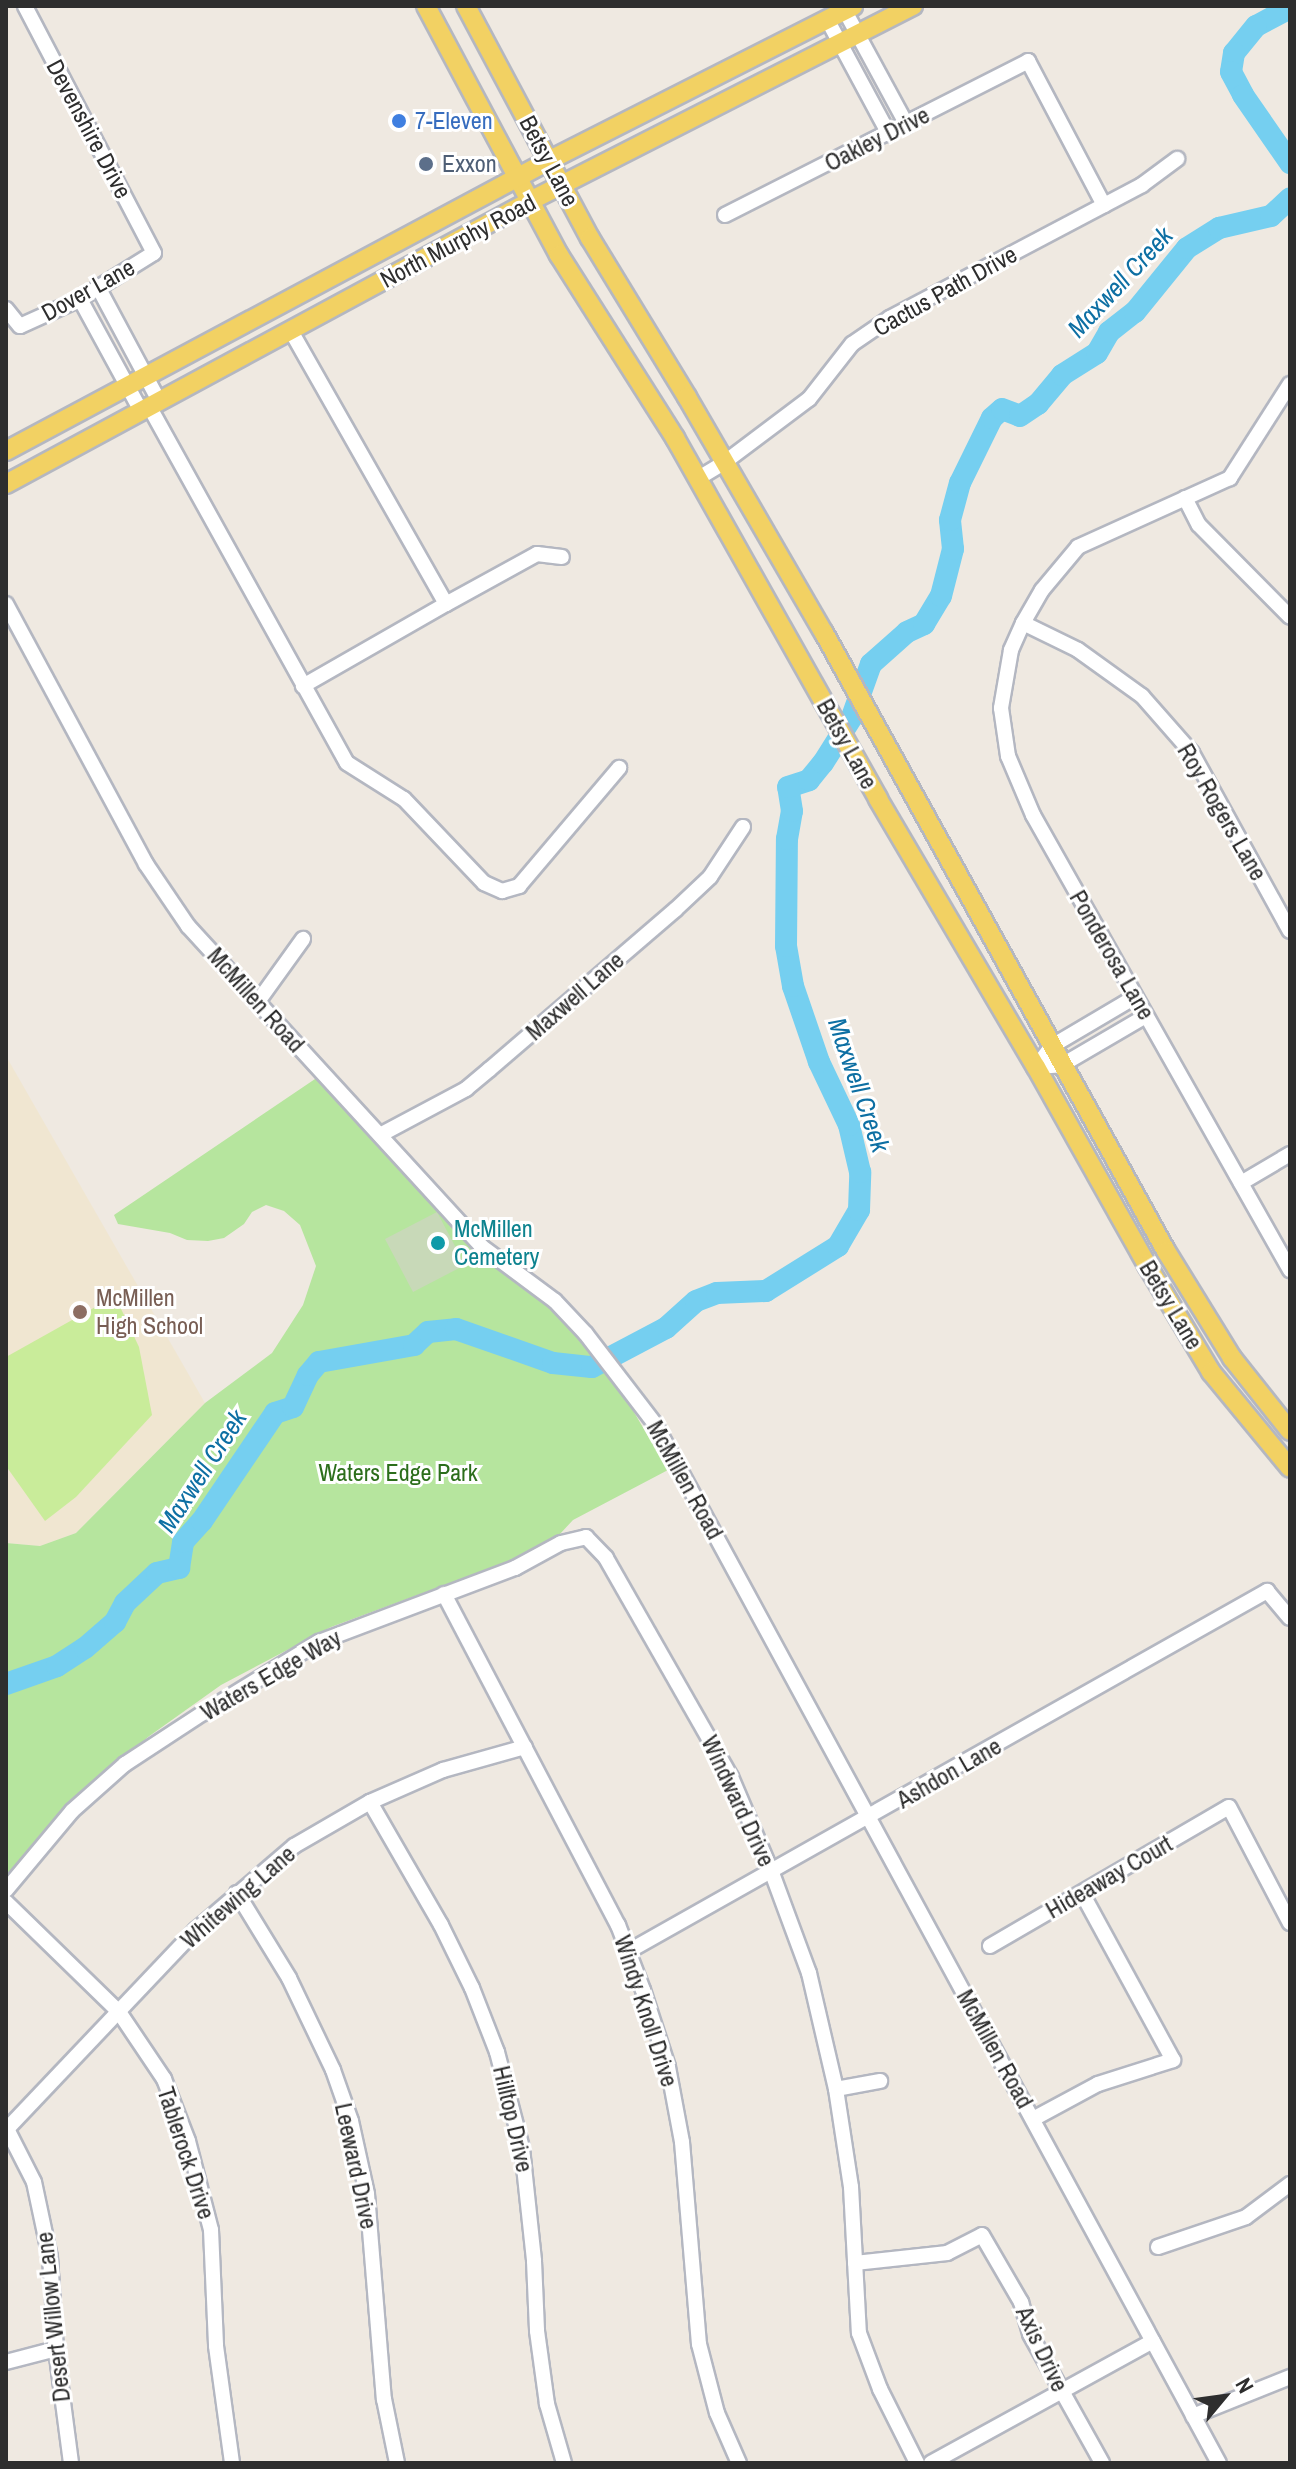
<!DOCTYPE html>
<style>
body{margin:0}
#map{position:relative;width:1296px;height:2469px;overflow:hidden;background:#efe9e1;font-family:"Archivo Narrow",sans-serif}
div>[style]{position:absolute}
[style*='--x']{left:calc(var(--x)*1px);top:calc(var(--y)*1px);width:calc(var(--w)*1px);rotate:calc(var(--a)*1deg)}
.education>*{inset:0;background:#f0e6d1}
.green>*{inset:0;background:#b6e59e}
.cemetery>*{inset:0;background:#c8d9b8}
.pitch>*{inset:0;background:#c9ec9a}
.river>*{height:22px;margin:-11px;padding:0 11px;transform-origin:11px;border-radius:11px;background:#75cff0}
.roads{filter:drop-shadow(2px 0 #b4b7c1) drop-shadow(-2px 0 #b4b7c1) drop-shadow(0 2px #b4b7c1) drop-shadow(0 -2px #b4b7c1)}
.minor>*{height:14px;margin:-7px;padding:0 7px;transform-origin:7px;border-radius:7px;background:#fff}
.major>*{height:18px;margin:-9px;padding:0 9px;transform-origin:9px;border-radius:9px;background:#f2d163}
.dots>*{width:22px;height:22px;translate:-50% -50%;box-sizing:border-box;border:4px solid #fff;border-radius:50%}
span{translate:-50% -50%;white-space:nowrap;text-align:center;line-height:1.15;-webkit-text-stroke:6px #fff;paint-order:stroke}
.shop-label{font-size:24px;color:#366cbe}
.left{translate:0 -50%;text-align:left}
.street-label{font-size:24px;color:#2e2e2e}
.service-label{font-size:24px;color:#4e5e75}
.culture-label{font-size:24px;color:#0d838f}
.education-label{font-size:24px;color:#785e54}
.park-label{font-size:24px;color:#2c6e1b}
.water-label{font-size:26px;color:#0d6fa3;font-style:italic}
.frame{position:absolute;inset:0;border:8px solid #2e2e2e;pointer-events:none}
.north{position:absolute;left:1184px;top:2357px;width:80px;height:80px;-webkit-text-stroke:6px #fff;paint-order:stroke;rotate:61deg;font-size:22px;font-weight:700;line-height:32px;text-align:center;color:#2e2e2e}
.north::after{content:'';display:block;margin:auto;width:28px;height:36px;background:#2e2e2e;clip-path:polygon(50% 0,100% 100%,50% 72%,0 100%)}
</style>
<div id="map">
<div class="education">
<i style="clip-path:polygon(6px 1056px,205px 1403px,76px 1533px,40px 1546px,6px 1543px)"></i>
</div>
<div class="green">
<i style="clip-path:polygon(318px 1077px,470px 1247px,545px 1304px,578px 1336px,628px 1402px,668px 1470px,573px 1520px,559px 1535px,510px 1561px,331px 1627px,221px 1685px,148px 1737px,102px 1777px,6px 1877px,6px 1543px,40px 1546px,76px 1533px,205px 1403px,272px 1353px,303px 1305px,316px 1266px,300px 1225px,284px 1211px,266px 1205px,252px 1212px,244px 1224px,224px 1238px,208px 1241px,187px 1240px,170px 1233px,118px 1224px,114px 1215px)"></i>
</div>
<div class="cemetery">
<i style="clip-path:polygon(437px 1212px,465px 1265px,413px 1292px,385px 1239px)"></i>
</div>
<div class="pitch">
<i style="clip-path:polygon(115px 1296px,139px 1347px,152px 1415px,76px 1497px,45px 1521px,6px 1466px,6px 1357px)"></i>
</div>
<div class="river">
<i style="--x:1290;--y:8;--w:38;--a:152"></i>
<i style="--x:1256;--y:26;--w:35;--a:129"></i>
<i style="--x:1234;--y:53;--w:19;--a:99"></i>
<i style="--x:1231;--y:72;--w:26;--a:62"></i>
<i style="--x:1243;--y:95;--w:83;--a:55.3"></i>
<i style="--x:6;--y:1684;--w:54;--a:-19.4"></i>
<i style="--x:57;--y:1666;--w:33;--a:-33"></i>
<i style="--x:85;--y:1648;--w:40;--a:-41"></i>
<i style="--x:115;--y:1622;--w:21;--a:-62"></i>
<i style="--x:125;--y:1603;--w:44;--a:-43.2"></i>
<i style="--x:157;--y:1573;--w:23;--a:-13"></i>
<i style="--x:179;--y:1568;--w:26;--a:-81"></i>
<i style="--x:183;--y:1542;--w:28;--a:-48"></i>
<i style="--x:202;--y:1521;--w:130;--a:-55.9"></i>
<i style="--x:275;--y:1413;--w:19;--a:-18"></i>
<i style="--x:293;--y:1407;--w:35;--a:-65"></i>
<i style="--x:308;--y:1375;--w:17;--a:-50"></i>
<i style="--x:319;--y:1362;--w:97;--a:-10.1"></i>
<i style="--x:414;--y:1345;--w:19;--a:-43"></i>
<i style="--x:428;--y:1332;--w:28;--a:-6"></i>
<i style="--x:456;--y:1329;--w:103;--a:19.3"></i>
<i style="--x:553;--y:1363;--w:39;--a:6"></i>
<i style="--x:592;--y:1367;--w:84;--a:-27.8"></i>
<i style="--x:666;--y:1328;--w:40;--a:-42"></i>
<i style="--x:696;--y:1301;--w:22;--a:-21"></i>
<i style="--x:717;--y:1293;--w:49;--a:-2.3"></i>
<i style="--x:766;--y:1291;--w:85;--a:-32"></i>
<i style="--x:838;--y:1246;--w:42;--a:-59.7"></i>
<i style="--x:859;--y:1210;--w:38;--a:-88"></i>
<i style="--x:860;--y:1172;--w:48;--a:-103.2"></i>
<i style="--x:849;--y:1125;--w:70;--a:-115.5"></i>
<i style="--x:819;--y:1062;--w:80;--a:-108.9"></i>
<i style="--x:793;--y:986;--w:41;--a:-99.9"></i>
<i style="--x:786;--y:946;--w:107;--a:-89.5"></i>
<i style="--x:787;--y:839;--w:28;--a:-80"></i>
<i style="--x:792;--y:811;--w:24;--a:-99"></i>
<i style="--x:788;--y:787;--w:22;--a:-18"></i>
<i style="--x:809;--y:780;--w:22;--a:-51"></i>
<i style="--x:823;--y:763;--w:54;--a:-57.8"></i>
<i style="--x:852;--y:717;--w:56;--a:-70.3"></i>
<i style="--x:871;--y:664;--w:48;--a:-41.6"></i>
<i style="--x:907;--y:632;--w:19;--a:-25"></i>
<i style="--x:924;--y:624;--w:33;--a:-59"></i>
<i style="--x:941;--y:596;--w:49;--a:-75.7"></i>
<i style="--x:953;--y:549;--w:29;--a:-96"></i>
<i style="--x:950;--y:520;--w:38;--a:-75"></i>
<i style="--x:960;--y:483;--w:72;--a:-63.8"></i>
<i style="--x:992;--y:418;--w:13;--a:-42"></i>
<i style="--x:1002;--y:409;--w:19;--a:21"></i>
<i style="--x:1020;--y:416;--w:22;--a:-34"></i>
<i style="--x:1038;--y:404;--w:38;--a:-50"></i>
<i style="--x:1062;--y:375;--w:41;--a:-32.2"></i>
<i style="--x:1097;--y:353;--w:24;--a:-60"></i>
<i style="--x:1109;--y:332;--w:33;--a:-38"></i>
<i style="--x:1135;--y:312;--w:82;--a:-50.9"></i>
<i style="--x:1187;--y:248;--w:38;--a:-32"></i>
<i style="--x:1219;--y:228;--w:53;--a:-13"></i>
<i style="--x:1271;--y:216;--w:26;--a:-43"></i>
</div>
<div class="roads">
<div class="minor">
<i style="--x:845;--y:11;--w:130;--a:61.5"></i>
<i style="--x:827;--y:19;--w:131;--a:61.7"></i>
<i style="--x:725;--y:215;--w:340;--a:-26.9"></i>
<i style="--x:1028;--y:61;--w:163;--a:62.2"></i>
<i style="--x:98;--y:287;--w:129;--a:61.8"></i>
<i style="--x:80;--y:299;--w:128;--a:61.4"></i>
<i style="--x:6;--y:309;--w:22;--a:51"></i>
<i style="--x:20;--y:326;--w:66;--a:-24.2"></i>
<i style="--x:80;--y:299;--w:87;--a:-31.9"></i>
<i style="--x:154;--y:253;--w:279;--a:-117.6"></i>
<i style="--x:291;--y:331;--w:314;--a:60.4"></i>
<i style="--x:446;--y:604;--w:165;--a:150.2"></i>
<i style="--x:1290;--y:384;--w:112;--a:122.6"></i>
<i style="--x:1230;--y:478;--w:167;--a:155.6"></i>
<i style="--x:1078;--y:547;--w:56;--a:129.9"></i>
<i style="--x:1042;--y:590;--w:38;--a:120"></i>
<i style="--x:1023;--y:623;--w:30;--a:114"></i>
<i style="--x:1011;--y:650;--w:59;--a:99.8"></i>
<i style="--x:1001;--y:708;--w:49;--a:81.7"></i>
<i style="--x:1008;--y:756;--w:64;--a:67"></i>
<i style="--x:1033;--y:815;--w:523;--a:60.54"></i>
<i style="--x:149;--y:406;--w:408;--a:61"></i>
<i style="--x:347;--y:763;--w:67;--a:32.3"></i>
<i style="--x:404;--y:799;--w:116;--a:46.4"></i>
<i style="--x:484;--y:883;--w:20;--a:24"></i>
<i style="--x:502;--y:891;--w:18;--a:-16"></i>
<i style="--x:519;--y:886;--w:155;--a:-49.7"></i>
<i style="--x:697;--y:479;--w:33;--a:-31"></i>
<i style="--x:725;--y:462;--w:105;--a:-36.9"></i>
<i style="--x:809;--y:399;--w:70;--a:-52"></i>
<i style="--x:852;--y:344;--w:46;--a:-34.4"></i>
<i style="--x:890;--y:318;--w:285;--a:-27.8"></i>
<i style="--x:1142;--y:185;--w:44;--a:-36.6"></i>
<i style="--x:1185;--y:498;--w:30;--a:63"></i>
<i style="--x:1199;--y:525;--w:129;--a:45.3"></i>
<i style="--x:6;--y:604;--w:295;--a:61.7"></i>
<i style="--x:146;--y:864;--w:75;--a:55.9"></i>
<i style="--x:188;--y:926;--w:434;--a:47.5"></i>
<i style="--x:481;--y:1246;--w:92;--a:36.6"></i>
<i style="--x:555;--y:1301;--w:45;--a:46.8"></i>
<i style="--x:586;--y:1334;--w:113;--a:52.5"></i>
<i style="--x:655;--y:1424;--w:1182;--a:61.51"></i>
<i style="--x:446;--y:604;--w:104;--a:-28.8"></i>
<i style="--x:537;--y:554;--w:25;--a:7"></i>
<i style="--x:1023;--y:623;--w:61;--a:26.1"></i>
<i style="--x:1078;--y:650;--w:79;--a:35.7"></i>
<i style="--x:1142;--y:696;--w:76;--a:48.7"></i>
<i style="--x:1192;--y:753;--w:203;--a:61.2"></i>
<i style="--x:257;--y:1003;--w:79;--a:-54.3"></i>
<i style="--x:1036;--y:1067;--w:26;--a:-4"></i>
<i style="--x:1062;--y:1065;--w:97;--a:-30.3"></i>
<i style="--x:1036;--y:1067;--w:26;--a:-53"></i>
<i style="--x:1052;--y:1046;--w:96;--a:-30.6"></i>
<i style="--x:380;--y:1135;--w:98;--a:-28.1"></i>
<i style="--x:466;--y:1089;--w:31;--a:-40"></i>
<i style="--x:490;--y:1069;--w:244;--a:-40.7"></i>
<i style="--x:675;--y:910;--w:48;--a:-43.3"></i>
<i style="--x:710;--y:877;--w:60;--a:-56.6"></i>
<i style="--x:1241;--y:1183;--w:57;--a:-30.6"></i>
<i style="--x:444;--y:1594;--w:374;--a:62.3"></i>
<i style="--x:618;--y:1925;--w:70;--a:69"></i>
<i style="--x:643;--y:1990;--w:81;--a:72"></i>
<i style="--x:668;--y:2067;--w:76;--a:79.4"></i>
<i style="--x:682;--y:2142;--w:203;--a:85.2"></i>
<i style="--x:699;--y:2344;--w:71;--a:75.4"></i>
<i style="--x:717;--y:2413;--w:55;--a:66.3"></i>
<i style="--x:370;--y:1802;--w:142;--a:60"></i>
<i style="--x:441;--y:1925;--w:70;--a:63.8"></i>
<i style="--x:472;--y:1988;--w:69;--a:68.7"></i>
<i style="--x:497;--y:2052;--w:99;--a:75.4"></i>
<i style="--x:522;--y:2148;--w:114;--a:83.9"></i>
<i style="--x:534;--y:2261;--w:70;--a:87.5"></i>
<i style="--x:537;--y:2331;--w:74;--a:82.2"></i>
<i style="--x:547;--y:2404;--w:61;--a:73.9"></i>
<i style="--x:6;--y:1890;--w:103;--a:-50.1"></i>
<i style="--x:72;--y:1811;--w:71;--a:-41.6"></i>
<i style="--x:125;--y:1764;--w:93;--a:-33.2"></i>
<i style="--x:203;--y:1713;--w:136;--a:-31.5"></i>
<i style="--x:319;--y:1642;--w:210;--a:-20.7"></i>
<i style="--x:515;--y:1568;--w:52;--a:-28.5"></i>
<i style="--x:561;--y:1543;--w:26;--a:-13"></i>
<i style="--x:586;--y:1537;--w:29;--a:46"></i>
<i style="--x:606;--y:1558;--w:252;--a:60.3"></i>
<i style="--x:731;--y:1777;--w:104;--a:66.9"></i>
<i style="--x:772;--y:1873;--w:107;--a:69.7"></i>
<i style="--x:809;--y:1973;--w:119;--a:76.9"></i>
<i style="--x:836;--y:2089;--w:99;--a:81.3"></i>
<i style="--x:851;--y:2187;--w:146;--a:86.9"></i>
<i style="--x:859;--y:2333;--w:60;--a:69.4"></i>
<i style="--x:880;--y:2389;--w:83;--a:63.4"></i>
<i style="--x:237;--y:1893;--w:100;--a:58.5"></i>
<i style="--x:289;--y:1978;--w:102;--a:64.4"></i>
<i style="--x:333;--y:2070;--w:54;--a:70.6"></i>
<i style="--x:351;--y:2121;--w:75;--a:77.6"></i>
<i style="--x:367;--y:2194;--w:206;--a:85.3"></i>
<i style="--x:384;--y:2399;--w:65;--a:78.5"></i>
<i style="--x:6;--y:1902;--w:158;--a:44.2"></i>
<i style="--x:119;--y:2012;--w:81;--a:56.1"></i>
<i style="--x:164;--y:2079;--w:66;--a:68.8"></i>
<i style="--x:188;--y:2141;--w:92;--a:75.5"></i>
<i style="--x:211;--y:2230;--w:116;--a:87.5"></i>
<i style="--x:216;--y:2346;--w:118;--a:82.2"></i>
<i style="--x:990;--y:1946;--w:276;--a:-30.2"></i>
<i style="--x:1229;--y:1807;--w:131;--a:62.3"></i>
<i style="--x:629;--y:1951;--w:733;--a:-29.43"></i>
<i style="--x:1267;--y:1591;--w:35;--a:50"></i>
<i style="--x:836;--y:2089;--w:45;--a:-10.3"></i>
<i style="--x:1033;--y:2119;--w:74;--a:-28.3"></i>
<i style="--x:1098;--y:2084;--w:79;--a:-17.7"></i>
<i style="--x:1173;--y:2060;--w:190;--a:-118.6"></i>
<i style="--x:7;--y:2129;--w:59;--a:63"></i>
<i style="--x:34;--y:2182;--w:77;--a:78"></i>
<i style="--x:50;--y:2257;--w:92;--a:86.3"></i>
<i style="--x:56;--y:2349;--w:115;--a:82.5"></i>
<i style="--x:6;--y:2130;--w:276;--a:-46.5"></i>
<i style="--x:196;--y:1930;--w:129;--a:-40.6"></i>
<i style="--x:294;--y:1846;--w:88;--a:-30.1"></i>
<i style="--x:370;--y:1802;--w:80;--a:-23.7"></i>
<i style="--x:443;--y:1770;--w:85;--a:-15.7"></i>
<i style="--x:1158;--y:2247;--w:93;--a:-18.8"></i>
<i style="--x:1246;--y:2217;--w:55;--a:-36.9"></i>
<i style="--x:855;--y:2263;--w:93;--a:-6.2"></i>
<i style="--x:947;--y:2253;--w:39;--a:-27"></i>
<i style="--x:982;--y:2235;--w:78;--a:59.8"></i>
<i style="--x:1021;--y:2302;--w:33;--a:74"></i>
<i style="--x:1030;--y:2334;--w:148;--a:60.8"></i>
<i style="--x:6;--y:2362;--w:52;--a:-14.6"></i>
<i style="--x:1193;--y:2416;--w:105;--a:-21.9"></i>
<i style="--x:931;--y:2463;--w:253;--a:-28.8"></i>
</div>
<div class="major">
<i style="--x:426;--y:6;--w:282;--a:61.9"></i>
<i style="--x:559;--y:255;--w:217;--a:57.6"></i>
<i style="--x:675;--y:438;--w:414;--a:60.6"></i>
<i style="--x:878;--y:799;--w:311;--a:59.5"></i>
<i style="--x:1036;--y:1067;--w:227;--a:60.7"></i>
<i style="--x:1147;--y:1265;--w:125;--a:59.1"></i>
<i style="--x:1211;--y:1372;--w:124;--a:50.5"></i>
<i style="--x:466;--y:6;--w:263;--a:61.9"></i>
<i style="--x:590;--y:238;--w:186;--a:58.6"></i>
<i style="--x:687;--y:397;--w:273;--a:59.9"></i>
<i style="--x:824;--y:633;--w:706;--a:61.04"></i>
<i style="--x:1166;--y:1251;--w:126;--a:58.3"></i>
<i style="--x:1232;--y:1358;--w:93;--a:51.5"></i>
<i style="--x:6;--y:451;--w:617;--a:-28.14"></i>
<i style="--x:550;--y:160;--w:340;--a:-26.9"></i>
<i style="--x:6;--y:484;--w:596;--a:-28.37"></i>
<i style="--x:530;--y:201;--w:430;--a:-27"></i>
</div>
</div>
<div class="dots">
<i style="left:399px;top:121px;background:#3f7fe0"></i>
<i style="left:426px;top:164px;background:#5c6f8a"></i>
<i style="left:438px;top:1243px;background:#0f9aa8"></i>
<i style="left:80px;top:1312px;background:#8d6e63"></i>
</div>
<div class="shop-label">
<span class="left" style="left:415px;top:121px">7-Eleven</span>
</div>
<div class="street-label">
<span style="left:89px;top:129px;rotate:62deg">Devenshire Drive</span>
<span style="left:877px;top:139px;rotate:-27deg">Oakley Drive</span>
<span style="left:549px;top:161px;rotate:62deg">Betsy Lane</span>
<span style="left:458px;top:241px;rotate:-28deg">North Murphy Road</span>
<span style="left:88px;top:290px;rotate:-29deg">Dover Lane</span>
<span style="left:945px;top:291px;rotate:-29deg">Cactus Path Drive</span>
<span style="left:847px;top:744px;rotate:61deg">Betsy Lane</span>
<span style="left:1222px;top:812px;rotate:60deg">Roy Rogers Lane</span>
<span style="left:1112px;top:955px;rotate:60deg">Ponderosa Lane</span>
<span style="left:575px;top:996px;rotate:-41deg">Maxwell Lane</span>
<span style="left:256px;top:1000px;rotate:48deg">McMillen Road</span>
<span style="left:1171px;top:1305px;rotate:59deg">Betsy Lane</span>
<span style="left:685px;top:1480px;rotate:61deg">McMillen Road</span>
<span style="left:271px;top:1675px;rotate:-30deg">Waters Edge Way</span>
<span style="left:949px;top:1773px;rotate:-30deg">Ashdon Lane</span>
<span style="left:738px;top:1801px;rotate:65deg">Windward Drive</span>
<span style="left:1109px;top:1877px;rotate:-30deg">Hideaway Court</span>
<span style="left:238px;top:1897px;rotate:-41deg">Whitewing Lane</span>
<span style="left:646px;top:2011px;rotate:72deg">Windy Knoll Drive</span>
<span style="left:995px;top:2049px;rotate:61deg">McMillen Road</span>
<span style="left:513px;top:2119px;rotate:77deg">Hilltop Drive</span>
<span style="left:186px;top:2153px;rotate:72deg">Tablerock Drive</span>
<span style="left:356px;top:2166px;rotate:78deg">Leeward Drive</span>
<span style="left:53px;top:2317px;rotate:-96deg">Desert Willow Lane</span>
<span style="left:1042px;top:2349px;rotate:65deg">Axis Drive</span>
</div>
<div class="service-label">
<span class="left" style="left:442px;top:164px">Exxon</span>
</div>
<div class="culture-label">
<span class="left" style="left:454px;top:1243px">McMillen<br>Cemetery</span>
</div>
<div class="education-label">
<span class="left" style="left:96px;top:1312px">McMillen<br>High School</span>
</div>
<div class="park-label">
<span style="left:398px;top:1473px">Waters Edge Park</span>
</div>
<div class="water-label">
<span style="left:1120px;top:282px;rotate:-47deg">Maxwell Creek</span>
<span style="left:859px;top:1085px;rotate:71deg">Maxwell Creek</span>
<span style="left:202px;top:1471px;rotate:-57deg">Maxwell Creek</span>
</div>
<div class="frame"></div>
<div class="north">N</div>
</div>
